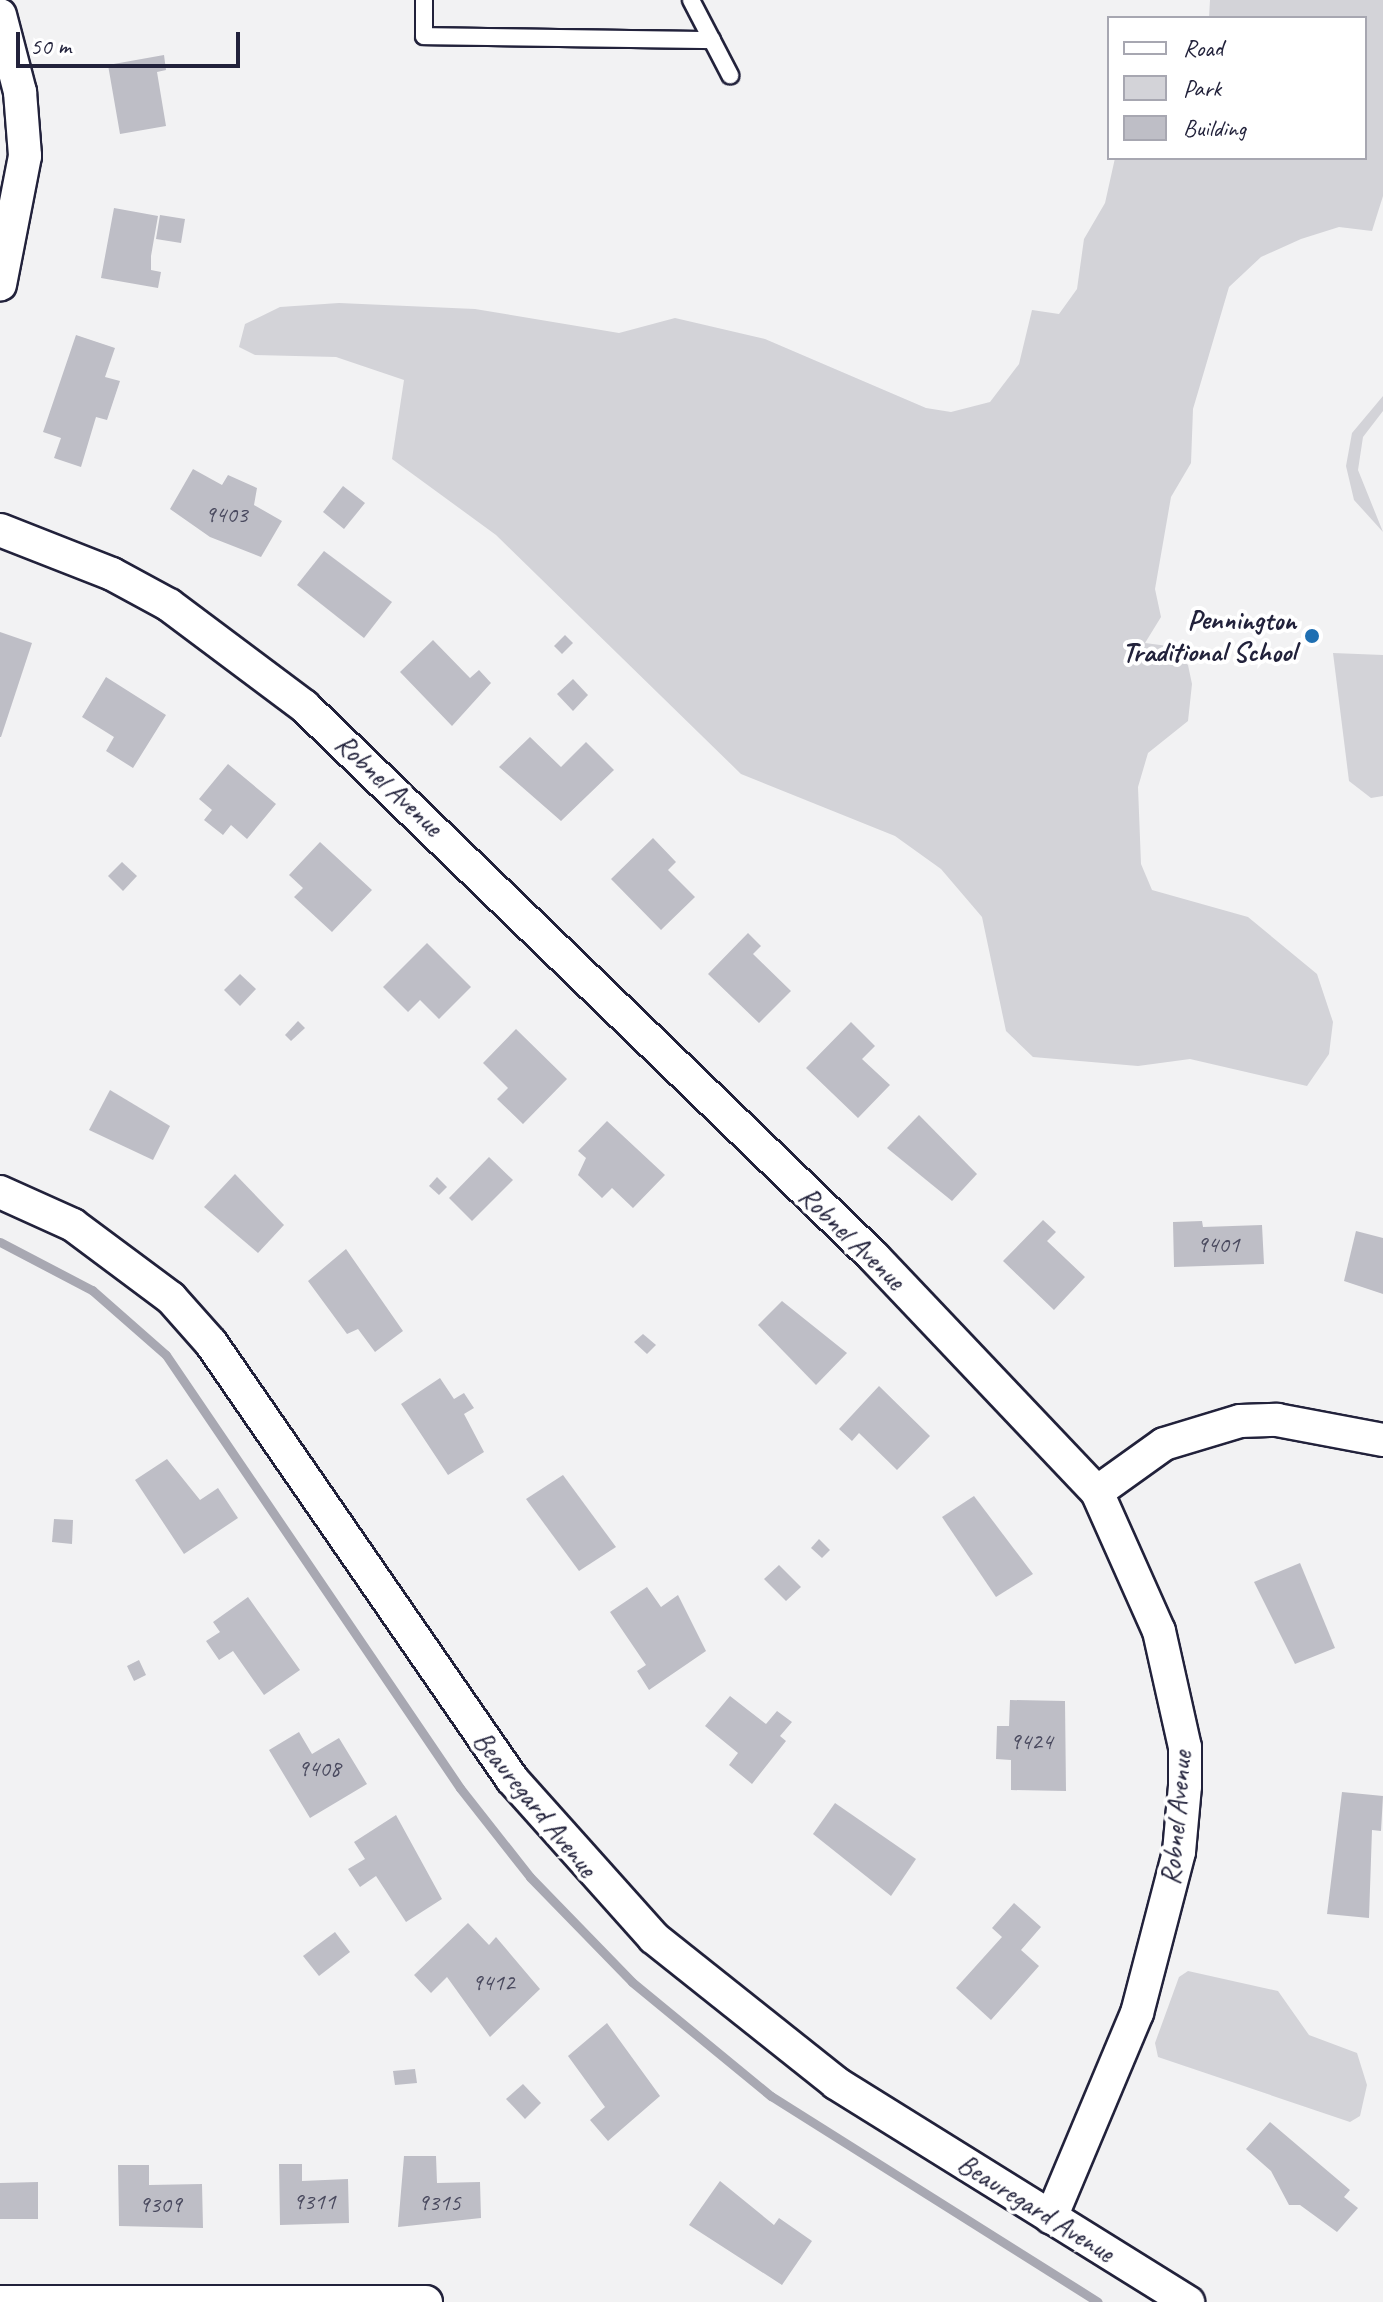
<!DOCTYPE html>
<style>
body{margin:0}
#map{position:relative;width:1383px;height:2302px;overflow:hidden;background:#f2f2f3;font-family:Caveat,sans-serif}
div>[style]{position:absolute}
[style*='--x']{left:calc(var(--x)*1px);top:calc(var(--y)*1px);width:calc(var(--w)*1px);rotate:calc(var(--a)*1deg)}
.green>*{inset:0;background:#d3d3d8}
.stream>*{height:9px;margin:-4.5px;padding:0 4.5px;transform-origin:4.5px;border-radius:4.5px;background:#a8a8b2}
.building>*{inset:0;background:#bebec6}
.roads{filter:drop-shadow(2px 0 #22223b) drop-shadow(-2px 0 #22223b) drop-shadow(0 2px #22223b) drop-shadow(0 -2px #22223b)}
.service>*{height:16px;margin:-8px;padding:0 8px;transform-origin:8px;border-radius:8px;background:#fff}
.minor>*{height:32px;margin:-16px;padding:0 16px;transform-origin:16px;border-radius:16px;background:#fff}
.dots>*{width:22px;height:22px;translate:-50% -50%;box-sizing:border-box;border:4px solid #fff;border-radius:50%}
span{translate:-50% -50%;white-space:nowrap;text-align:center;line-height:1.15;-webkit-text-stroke:8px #fff;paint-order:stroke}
.number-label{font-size:24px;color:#49495e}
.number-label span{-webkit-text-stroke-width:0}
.poi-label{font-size:28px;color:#22223b;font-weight:700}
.right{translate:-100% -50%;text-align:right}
.street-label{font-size:28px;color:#22223b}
.legend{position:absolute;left:1107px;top:16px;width:260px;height:144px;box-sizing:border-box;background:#fff;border:2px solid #a7a7b1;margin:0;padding:10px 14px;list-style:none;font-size:24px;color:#22223b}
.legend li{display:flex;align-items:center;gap:16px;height:40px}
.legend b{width:40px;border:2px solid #a7a7b1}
.scale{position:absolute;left:16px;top:32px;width:224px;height:36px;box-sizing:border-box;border:4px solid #22223b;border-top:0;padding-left:10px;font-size:24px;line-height:28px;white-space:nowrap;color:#22223b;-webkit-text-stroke:6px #fff;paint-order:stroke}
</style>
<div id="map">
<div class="green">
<i style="clip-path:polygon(1210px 0,1383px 0,1383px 196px,1372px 231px,1339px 227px,1301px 239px,1261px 257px,1229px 287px,1193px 409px,1191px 463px,1171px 497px,1155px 589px,1161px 617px,1145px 643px,1168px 646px,1188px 665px,1192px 684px,1188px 721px,1148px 753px,1138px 787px,1141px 864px,1152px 890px,1248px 917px,1317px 974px,1333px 1022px,1329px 1054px,1307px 1086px,1190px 1059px,1138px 1066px,1033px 1057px,1006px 1031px,982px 917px,941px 869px,895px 836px,741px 774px,496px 535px,392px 459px,404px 380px,336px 357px,255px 355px,239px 347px,245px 324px,280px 307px,339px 303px,475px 309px,619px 333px,675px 318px,765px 339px,926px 408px,951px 412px,990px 402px,1019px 364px,1032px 310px,1059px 314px,1077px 289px,1084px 239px,1105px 203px,1115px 158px,1365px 158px,1365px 18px,1209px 18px)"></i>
<i style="clip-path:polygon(1383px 396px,1383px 411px,1363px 437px,1358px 470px,1383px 532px,1354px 500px,1346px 466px,1352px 433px)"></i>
<i style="clip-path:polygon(1333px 653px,1383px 655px,1383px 796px,1371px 798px,1349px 781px)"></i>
<i style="clip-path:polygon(1188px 1971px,1278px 1991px,1309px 2035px,1357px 2053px,1367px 2085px,1360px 2116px,1350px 2122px,1158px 2057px,1155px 2043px,1179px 1977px)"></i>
</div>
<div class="stream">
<i style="--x:0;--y:1242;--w:104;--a:27.6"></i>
<i style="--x:92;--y:1290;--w:98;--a:41.3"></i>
<i style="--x:166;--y:1355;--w:523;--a:55.82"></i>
<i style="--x:460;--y:1788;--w:113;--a:51.8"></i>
<i style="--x:530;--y:1877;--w:146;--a:45.8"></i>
<i style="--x:632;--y:1982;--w:180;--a:39.4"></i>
<i style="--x:771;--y:2096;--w:386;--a:32.2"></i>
</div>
<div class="building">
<i style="clip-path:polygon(164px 55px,166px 70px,157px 72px,166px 126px,120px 134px,108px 65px)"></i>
<i style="clip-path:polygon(114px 208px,158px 216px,151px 256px,151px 270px,161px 272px,158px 288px,101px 278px)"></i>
<i style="clip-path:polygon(160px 215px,185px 219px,181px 243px,156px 239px)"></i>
<i style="clip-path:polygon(76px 335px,115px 348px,105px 377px,120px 381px,107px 420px,96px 417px,81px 467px,54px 458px,61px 438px,43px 432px)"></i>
<i style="clip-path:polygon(193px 469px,222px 485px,228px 475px,257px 488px,254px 505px,282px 521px,261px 557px,210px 537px,170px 509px)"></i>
<i style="clip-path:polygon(343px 486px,365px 503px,344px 529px,323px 512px)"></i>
<i style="clip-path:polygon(324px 551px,392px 602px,364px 638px,297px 585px)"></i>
<i style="clip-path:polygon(0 632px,32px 643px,1px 737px,0 737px)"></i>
<i style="clip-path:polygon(565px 635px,573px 643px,562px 654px,554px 646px)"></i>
<i style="clip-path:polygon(433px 640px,470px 678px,479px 670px,491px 683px,452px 726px,400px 672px)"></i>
<i style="clip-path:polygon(106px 677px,166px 715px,133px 768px,106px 751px,114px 737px,82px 717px)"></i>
<i style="clip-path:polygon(573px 679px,588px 695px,573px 711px,557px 694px)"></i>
<i style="clip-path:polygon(530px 737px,561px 767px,586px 742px,614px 770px,561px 821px,499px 767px)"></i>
<i style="clip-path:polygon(228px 764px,276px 804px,247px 839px,231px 825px,223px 835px,204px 820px,212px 810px,199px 799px)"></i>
<i style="clip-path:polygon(653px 838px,676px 862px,668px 870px,695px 897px,661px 930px,611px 879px)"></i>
<i style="clip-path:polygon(320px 842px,372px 890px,332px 932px,294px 897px,303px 888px,289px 875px)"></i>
<i style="clip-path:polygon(122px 862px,137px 876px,123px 891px,108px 876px)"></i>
<i style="clip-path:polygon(748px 933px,761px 946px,753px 954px,791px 991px,759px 1023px,708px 974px)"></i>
<i style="clip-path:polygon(427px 943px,471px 987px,439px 1019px,420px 1000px,408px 1012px,383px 987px)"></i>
<i style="clip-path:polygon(240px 974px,256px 989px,240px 1006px,224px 990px)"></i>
<i style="clip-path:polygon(298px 1021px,305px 1028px,291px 1041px,285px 1035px)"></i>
<i style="clip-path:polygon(851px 1022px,875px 1046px,862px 1059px,890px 1085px,858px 1118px,806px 1068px)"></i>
<i style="clip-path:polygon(516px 1029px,567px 1079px,523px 1124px,497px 1099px,508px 1088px,483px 1063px)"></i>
<i style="clip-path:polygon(110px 1090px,170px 1126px,153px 1160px,89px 1130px)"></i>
<i style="clip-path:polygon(919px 1115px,977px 1174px,952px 1201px,887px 1148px)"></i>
<i style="clip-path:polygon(607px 1121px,665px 1175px,633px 1208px,612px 1188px,602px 1198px,578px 1175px,586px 1158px,578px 1151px)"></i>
<i style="clip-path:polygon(489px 1157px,513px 1180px,472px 1221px,449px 1198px)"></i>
<i style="clip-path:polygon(235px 1174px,284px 1225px,258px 1253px,204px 1207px)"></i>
<i style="clip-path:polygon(437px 1177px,447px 1187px,439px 1195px,429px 1186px)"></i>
<i style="clip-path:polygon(1043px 1220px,1056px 1232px,1047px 1241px,1085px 1277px,1054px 1310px,1003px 1261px)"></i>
<i style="clip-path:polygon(1202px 1221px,1203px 1227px,1262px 1225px,1264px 1264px,1174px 1267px,1173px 1222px)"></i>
<i style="clip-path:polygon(1356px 1231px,1383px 1238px,1383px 1294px,1344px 1281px)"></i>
<i style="clip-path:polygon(346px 1249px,403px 1331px,375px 1352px,358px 1329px,347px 1334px,308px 1281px)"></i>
<i style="clip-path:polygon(782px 1301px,847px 1353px,816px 1385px,758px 1325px)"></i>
<i style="clip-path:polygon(643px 1334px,656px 1345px,647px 1354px,634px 1342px)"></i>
<i style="clip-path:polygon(440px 1378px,454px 1399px,464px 1393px,474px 1408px,464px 1414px,484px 1452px,448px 1475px,401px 1404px)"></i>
<i style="clip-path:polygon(879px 1386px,930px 1436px,897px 1470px,859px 1433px,852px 1441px,839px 1429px)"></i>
<i style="clip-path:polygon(167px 1459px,200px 1500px,218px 1488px,238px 1518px,184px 1554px,135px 1480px)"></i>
<i style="clip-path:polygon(563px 1475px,616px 1547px,579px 1571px,526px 1499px)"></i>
<i style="clip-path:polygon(974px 1496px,1033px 1574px,996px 1597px,942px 1517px)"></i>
<i style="clip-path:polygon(54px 1519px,73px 1520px,72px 1544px,52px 1542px)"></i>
<i style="clip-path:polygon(819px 1539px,830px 1550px,822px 1558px,811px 1548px)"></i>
<i style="clip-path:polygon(1300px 1563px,1335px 1648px,1295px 1664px,1254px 1582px)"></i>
<i style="clip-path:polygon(779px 1565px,801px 1587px,786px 1601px,764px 1579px)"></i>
<i style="clip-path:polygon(647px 1587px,661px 1607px,678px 1595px,706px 1651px,649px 1690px,637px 1671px,646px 1665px,610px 1612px)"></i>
<i style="clip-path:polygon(248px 1597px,300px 1670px,264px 1695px,233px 1651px,219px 1660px,206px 1641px,220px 1632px,213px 1622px)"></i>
<i style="clip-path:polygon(139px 1660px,146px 1675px,134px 1681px,127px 1666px)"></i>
<i style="clip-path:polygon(730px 1696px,766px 1724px,777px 1711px,792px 1722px,780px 1736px,786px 1741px,752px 1784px,729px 1765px,738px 1753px,705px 1726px)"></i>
<i style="clip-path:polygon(1010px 1700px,1065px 1701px,1066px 1791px,1011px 1790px,1011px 1760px,996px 1759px,997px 1726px,1009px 1726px)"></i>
<i style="clip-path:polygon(299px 1732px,312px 1754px,339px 1738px,367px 1784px,310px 1818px,269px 1750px)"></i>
<i style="clip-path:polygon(1342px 1792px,1383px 1796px,1381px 1831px,1372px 1830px,1369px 1918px,1327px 1914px)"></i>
<i style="clip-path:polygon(835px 1803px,916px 1859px,891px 1896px,813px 1834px)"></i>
<i style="clip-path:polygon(396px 1815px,442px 1899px,406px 1922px,376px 1876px,360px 1887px,348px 1869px,365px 1859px,354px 1842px)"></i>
<i style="clip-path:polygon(1014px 1903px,1041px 1927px,1021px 1950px,1039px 1966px,991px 2020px,956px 1988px,1002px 1937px,992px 1928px)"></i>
<i style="clip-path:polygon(468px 1923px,489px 1945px,496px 1937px,540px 1989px,490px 2037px,447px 1977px,431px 1993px,414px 1975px)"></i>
<i style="clip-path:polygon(335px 1932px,350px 1952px,319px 1976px,303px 1956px)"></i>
<i style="clip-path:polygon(607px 2023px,660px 2096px,608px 2141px,590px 2120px,605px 2107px,568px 2056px)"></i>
<i style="clip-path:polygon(415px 2069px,417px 2083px,395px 2085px,393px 2071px)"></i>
<i style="clip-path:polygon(523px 2084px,541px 2103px,525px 2119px,506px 2099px)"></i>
<i style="clip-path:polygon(1270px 2122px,1350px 2190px,1344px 2197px,1358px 2208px,1337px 2232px,1300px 2205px,1289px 2205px,1271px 2171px,1246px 2149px)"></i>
<i style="clip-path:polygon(404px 2156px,436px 2156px,437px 2183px,480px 2182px,481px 2218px,398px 2227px)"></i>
<i style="clip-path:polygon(279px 2164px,302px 2164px,302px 2181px,348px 2179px,349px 2223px,280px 2225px)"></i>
<i style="clip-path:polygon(118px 2165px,149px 2165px,149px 2185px,202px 2184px,203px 2228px,119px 2226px)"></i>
<i style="clip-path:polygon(720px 2181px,774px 2225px,779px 2218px,812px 2241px,782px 2285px,689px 2225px)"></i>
<i style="clip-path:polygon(38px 2182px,38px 2219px,0 2219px,0 2183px)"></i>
</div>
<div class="roads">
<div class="service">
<i style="--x:424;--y:0;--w:36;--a:90"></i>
<i style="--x:424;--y:36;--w:288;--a:0.8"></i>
<i style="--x:691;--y:0;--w:85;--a:62.5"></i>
</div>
<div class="minor">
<i style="--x:0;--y:15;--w:80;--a:75.4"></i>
<i style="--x:20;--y:92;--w:64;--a:85.5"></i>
<i style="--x:25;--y:156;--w:131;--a:101"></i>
<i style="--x:0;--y:530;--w:120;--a:21.4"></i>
<i style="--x:112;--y:574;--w:65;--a:28.5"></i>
<i style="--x:169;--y:605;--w:169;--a:36.8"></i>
<i style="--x:304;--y:706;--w:794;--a:44.03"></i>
<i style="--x:875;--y:1258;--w:323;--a:46.5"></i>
<i style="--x:1097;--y:1492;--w:152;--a:66"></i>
<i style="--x:1159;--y:1631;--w:119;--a:77.4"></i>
<i style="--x:1185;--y:1747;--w:39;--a:90"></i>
<i style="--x:1185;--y:1786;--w:66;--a:95.2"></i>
<i style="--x:1179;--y:1852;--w:166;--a:104.6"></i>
<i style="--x:1137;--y:2013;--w:222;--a:112.8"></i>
<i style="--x:0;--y:1192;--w:80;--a:24.3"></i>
<i style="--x:73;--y:1225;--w:122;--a:36.7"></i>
<i style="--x:171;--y:1298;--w:60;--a:48.4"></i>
<i style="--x:211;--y:1343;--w:530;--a:55.38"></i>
<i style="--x:512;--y:1779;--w:213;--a:48.2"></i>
<i style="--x:654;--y:1938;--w:233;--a:38.5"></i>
<i style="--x:836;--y:2083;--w:415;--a:31.9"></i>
<i style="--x:1097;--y:1492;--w:82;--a:-35.6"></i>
<i style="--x:1164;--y:1444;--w:79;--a:-16.8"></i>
<i style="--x:1240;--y:1421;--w:37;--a:-2"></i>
<i style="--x:1277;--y:1420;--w:108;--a:10.7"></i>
<i style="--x:0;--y:2302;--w:426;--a:0"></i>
</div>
</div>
<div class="dots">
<i style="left:1312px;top:636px;background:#1f6fb2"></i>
</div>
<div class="number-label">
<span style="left:226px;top:515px">9403</span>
<span style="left:1218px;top:1245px">9401</span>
<span style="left:1031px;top:1742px">9424</span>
<span style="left:319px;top:1769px">9408</span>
<span style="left:493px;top:1983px">9412</span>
<span style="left:314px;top:2202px">9311</span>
<span style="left:439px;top:2203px">9315</span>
<span style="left:160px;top:2205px">9309</span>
</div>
<div class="poi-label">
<span class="right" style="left:1296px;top:636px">Pennington<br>Traditional School</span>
</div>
<div class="street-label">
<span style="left:389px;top:785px;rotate:43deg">Robnel Avenue</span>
<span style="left:852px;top:1238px;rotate:44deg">Robnel Avenue</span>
<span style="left:535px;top:1804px;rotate:51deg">Beauregard Avenue</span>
<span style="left:1176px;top:1818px;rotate:-85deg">Robnel Avenue</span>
<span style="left:1036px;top:2208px;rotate:32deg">Beauregard Avenue</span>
</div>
<ul class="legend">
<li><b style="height:10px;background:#fff"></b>Road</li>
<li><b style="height:22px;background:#d3d3d8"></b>Park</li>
<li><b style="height:22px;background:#bebec6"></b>Building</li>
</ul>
<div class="scale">50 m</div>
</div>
